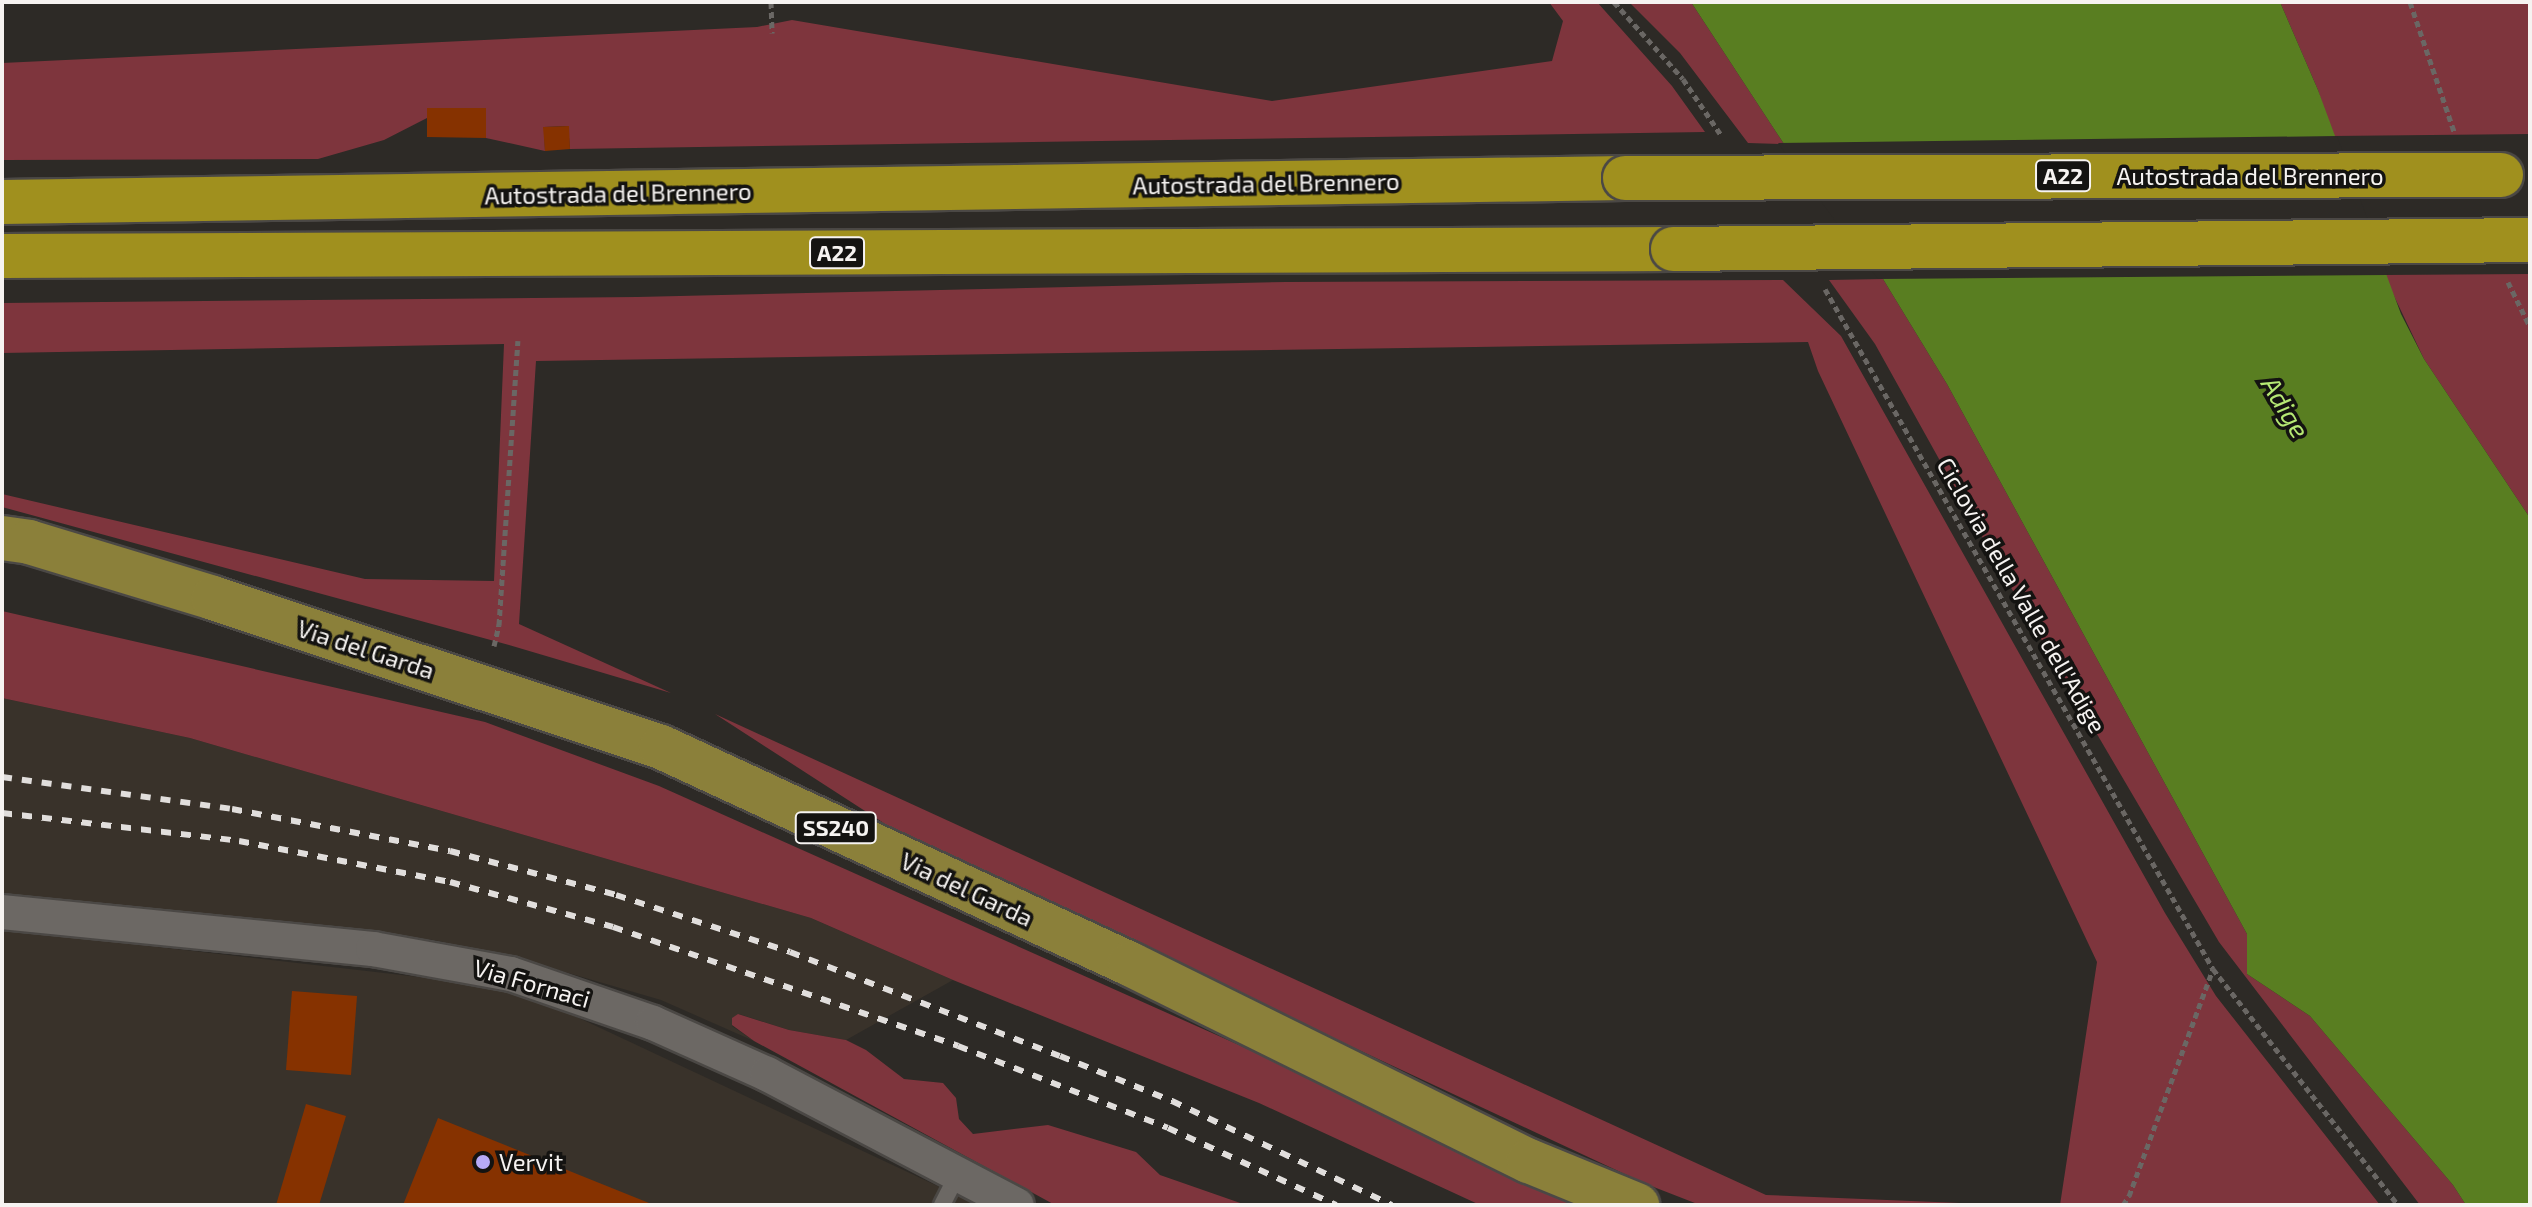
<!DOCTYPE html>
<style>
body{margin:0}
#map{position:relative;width:2532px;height:1207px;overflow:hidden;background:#2d2a26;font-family:"Exo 2",sans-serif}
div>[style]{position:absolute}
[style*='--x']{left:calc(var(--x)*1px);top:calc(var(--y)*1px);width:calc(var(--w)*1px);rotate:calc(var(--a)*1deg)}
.built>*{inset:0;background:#39322a}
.green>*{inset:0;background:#7e353d}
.water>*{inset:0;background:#597e21}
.pier>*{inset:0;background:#2d2a26}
.building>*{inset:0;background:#863200}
.path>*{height:5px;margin-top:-2.5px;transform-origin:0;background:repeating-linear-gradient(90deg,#6a6764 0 6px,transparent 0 10px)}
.roads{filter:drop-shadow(2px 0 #4b4845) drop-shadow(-2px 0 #4b4845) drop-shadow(0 2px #4b4845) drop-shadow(0 -2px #4b4845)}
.lane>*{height:16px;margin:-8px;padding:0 8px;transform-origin:8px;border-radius:8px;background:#6c6864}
.street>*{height:34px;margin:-17px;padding:0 17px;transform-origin:17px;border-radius:17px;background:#6c6864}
.primary>*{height:44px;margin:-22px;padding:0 22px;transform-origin:22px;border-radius:22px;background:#8b803a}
.highway>*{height:44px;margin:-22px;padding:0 22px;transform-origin:22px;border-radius:22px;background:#a0901e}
.rail>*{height:6px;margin-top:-3px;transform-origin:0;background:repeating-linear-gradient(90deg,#e1dedc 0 10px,transparent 0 20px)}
.bridges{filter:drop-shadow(2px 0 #4b4845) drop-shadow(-2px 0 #4b4845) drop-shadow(0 2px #4b4845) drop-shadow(0 -2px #4b4845)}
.highway-bridge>*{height:44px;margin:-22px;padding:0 22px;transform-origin:22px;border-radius:22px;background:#a0901e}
.dots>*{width:22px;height:22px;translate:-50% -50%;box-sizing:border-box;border:4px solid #141311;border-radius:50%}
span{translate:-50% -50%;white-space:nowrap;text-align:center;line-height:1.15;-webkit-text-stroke:7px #141311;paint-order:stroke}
.shield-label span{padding:2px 6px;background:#141311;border:2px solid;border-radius:6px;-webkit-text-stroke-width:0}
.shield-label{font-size:22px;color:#f6f3f1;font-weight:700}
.street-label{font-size:24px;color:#f6f3f1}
.poi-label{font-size:24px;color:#f6f3f1}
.left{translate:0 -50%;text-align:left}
.water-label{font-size:26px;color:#b6e974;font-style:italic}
.frame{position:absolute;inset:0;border:4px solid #f6f3f1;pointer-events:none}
</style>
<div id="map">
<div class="built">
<i style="clip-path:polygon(2px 698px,190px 738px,811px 918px,953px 980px,846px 1040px,789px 1030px,739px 1014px,732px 1026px,754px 1041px,661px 1000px,510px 956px,433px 940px,2px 893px)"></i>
<i style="clip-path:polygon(2px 929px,515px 988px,978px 1205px,2px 1205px)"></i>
</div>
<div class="green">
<i style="clip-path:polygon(1549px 2px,1597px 2px,1672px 86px,1705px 132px,570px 149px,568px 126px,544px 127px,545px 151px,486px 138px,486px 108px,427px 108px,427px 118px,384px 140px,318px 159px,2px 160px,2px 63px,757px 27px,792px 20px,1272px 101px,1552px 61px,1563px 21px)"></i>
<i style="clip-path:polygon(1629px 2px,1691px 2px,1784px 144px,1748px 143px,1680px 53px)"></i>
<i style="clip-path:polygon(2280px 2px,2530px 2px,2530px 134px,2332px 136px,2318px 90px)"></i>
<i style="clip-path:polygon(2530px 274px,2530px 518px,2424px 359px,2384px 275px)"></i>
<i style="clip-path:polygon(1883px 279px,1947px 384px,2247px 934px,2247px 974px,2310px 1016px,2453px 1185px,2466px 1205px,2420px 1205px,2219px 942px,2003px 574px,1875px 344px,1829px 280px)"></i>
<i style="clip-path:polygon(1783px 280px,1841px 336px,2165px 913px,2216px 996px,2380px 1205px,2060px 1205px,2097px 962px,1818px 371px,1808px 342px,536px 361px,519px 624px,671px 693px,509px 645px,2px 507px,2px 494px,365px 579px,494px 581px,504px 344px,2px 353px,2px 303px,637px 297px,1286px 282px)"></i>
<i style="clip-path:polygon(2px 611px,485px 722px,659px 786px,1239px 1045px,1579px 1205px,1480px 1205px,1259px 1103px,953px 980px,811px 918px,190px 738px,2px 698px)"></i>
<i style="clip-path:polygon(715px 714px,1766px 1195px,2008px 1205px,1700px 1205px,1646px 1184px,913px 842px)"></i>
<i style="clip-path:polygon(738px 1014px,789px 1030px,846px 1040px,866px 1050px,904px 1079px,943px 1083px,956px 1098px,959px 1119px,973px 1134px,1048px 1125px,1136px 1152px,1160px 1175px,1246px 1205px,1055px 1205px,754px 1041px,732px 1025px,732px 1018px)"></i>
</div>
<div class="water">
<i style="clip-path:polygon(1691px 2px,2280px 2px,2318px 90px,2401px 314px,2424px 359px,2530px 518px,2530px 1205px,2466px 1205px,2453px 1185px,2310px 1016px,2247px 974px,2247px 934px,1947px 384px,1883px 279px,1784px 144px)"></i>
</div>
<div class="pier">
<i style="clip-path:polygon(2337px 136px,2388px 275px,1878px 279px,1778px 143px)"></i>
</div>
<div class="building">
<i style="clip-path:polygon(427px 108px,486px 108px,486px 138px,427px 137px)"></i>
<i style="clip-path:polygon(569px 126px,570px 149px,545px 151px,543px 127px)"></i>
<i style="clip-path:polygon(292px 991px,357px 996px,351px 1075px,286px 1070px)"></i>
<i style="clip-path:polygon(306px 1104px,346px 1116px,319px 1205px,276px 1205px)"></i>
<i style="clip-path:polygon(438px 1118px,654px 1205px,403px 1205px)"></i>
</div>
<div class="path">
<i style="--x:771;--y:2;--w:31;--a:88"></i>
<i style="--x:1614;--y:2;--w:103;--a:48.1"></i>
<i style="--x:1683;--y:79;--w:68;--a:55.8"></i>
<i style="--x:2410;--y:2;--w:139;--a:71.2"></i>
<i style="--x:2508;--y:282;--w:50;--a:63.9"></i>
<i style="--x:1825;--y:289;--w:783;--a:60.29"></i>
<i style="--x:2213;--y:969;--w:300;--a:51.9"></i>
<i style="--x:494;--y:646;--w:22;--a:-77"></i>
<i style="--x:499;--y:625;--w:285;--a:-86.2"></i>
<i style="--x:2123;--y:1205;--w:11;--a:-56"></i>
<i style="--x:2129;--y:1196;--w:242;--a:-69.7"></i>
</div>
<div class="roads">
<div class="lane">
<i style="--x:942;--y:1205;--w:35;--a:-63"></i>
</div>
<div class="street">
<i style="--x:2;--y:912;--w:373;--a:5.7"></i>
<i style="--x:373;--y:949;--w:140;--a:10.3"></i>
<i style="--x:511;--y:974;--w:150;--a:19"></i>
<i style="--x:653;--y:1023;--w:125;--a:24.1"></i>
<i style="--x:767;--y:1074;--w:282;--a:27.7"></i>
</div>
<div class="primary">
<i style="--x:2;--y:538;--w:27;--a:8"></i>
<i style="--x:29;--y:542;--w:192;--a:16.9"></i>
<i style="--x:213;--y:598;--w:472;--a:18.4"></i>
<i style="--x:661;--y:747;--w:517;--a:24.83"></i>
<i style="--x:1130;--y:964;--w:445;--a:26.3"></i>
<i style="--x:1529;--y:1161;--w:117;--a:22.2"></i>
</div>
<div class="highway">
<i style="--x:2;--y:202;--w:1623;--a:-0.85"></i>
<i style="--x:2;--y:256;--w:1671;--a:-0.24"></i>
</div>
</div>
<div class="rail">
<i style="--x:2;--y:777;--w:232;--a:7.9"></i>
<i style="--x:232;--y:809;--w:222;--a:10.9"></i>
<i style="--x:450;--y:851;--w:172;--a:14.8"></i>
<i style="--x:616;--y:895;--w:183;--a:18.1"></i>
<i style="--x:790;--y:952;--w:289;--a:21.1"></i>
<i style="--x:1060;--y:1056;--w:121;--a:21.9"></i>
<i style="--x:1172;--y:1101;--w:243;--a:25.3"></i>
<i style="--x:2;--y:813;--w:239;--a:6.7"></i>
<i style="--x:239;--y:841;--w:215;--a:11"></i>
<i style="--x:450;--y:882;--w:169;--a:15.4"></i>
<i style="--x:613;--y:927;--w:365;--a:19"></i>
<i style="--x:958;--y:1046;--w:225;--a:21.3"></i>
<i style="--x:1168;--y:1128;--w:185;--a:24.6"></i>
</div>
<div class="bridges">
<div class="highway-bridge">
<i style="--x:1625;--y:178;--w:876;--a:-0.2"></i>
<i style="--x:1673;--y:249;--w:854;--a:-0.6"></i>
</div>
</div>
<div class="dots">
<i style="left:483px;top:1162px;background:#b7abf8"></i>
</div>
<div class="shield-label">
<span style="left:2063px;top:176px">A22</span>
<span style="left:837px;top:253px">A22</span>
<span style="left:836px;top:828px">SS240</span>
</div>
<div class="street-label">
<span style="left:2250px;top:176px">Autostrada del Brennero</span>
<span style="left:1266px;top:183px;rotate:-1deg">Autostrada del Brennero</span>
<span style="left:618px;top:193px;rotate:-1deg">Autostrada del Brennero</span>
<span style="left:2022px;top:595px;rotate:60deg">Ciclovia della Valle dell'Adige</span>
<span style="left:366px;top:649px;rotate:18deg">Via del Garda</span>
<span style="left:967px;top:889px;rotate:25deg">Via del Garda</span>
<span style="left:532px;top:983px;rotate:16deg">Via Fornaci</span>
</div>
<div class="poi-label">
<span class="left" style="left:499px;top:1162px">Vervit</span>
</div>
<div class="water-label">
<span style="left:2286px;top:407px;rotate:59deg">Adige</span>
</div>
<div class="frame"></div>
</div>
